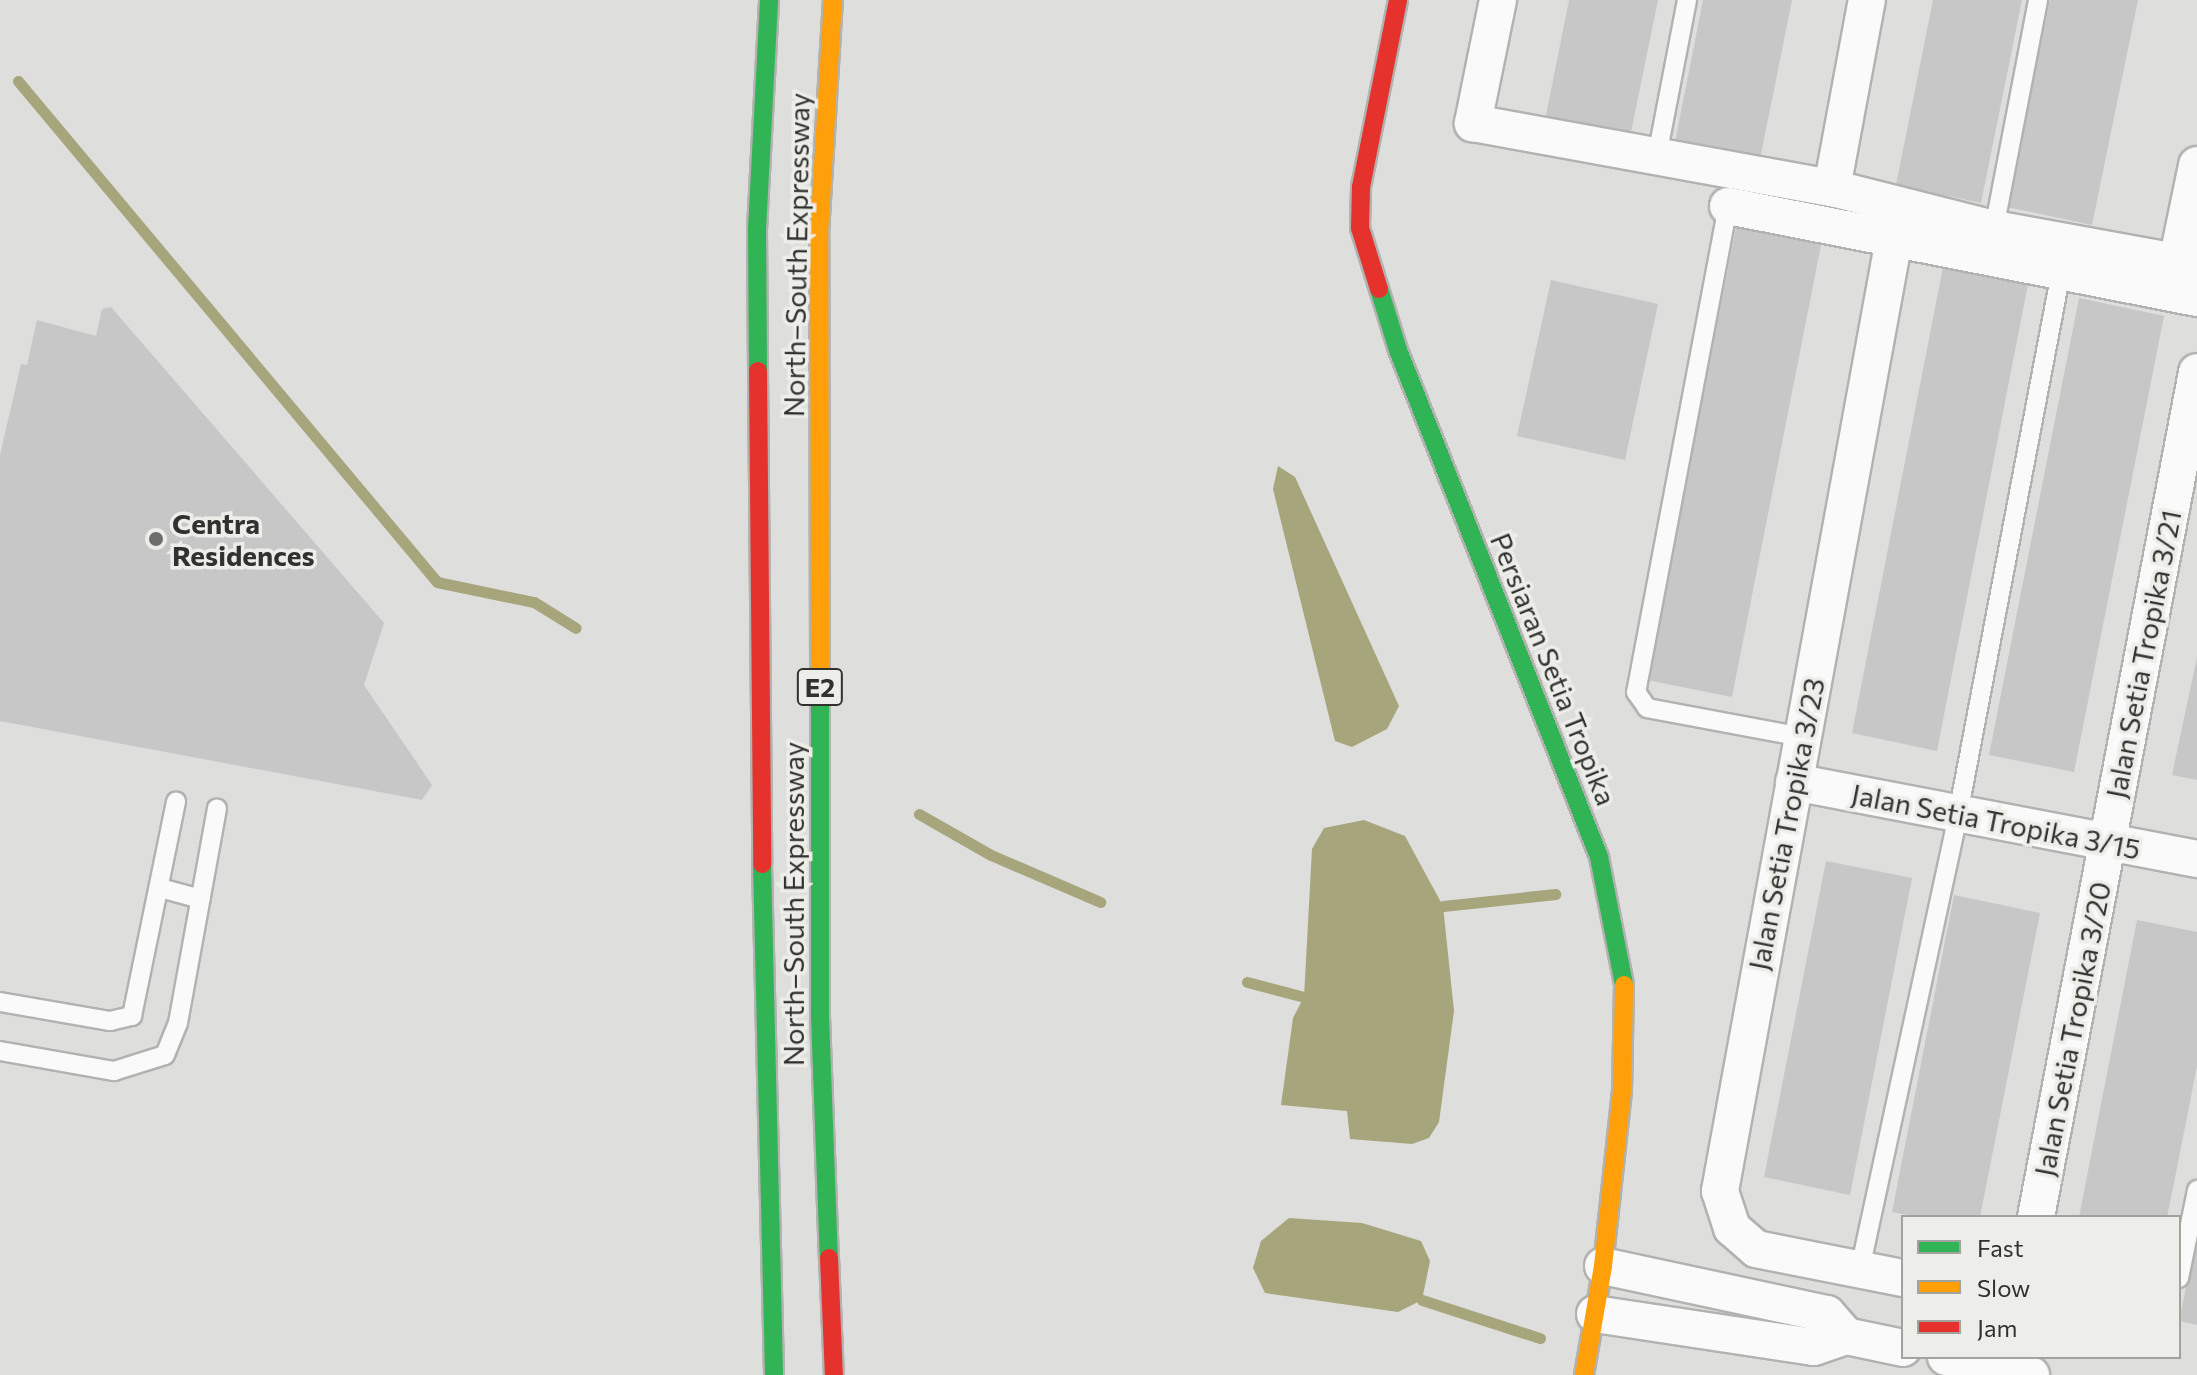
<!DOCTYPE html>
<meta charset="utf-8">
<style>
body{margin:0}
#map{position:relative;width:2197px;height:1375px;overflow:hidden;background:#dededc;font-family:Commissioner,sans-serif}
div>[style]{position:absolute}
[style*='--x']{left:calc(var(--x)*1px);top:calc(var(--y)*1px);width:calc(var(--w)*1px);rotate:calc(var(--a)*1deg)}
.water>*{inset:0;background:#a7a57c}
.stream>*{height:11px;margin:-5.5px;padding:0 5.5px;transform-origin:5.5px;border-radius:5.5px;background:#a7a57c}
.building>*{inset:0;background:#c7c7c7}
.roads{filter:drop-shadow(2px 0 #b2b2b0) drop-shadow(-2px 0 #b2b2b0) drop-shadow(0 2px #b2b2b0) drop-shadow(0 -2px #b2b2b0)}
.lane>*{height:18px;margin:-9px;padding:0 9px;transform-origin:9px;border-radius:9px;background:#fafafa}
.street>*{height:36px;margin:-18px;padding:0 18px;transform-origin:18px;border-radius:18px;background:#fafafa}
.fast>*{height:18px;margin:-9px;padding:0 9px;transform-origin:9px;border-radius:9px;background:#30b455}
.slow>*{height:18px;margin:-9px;padding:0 9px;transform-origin:9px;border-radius:9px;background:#ff9f0a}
.jam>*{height:18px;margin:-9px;padding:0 9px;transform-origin:9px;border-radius:9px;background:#e5322d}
.dots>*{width:22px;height:22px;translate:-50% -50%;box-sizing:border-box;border:4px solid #edede9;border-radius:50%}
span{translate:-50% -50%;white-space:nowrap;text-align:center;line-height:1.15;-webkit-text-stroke:7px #edede9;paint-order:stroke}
.shield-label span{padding:2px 6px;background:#edede9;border:2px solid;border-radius:6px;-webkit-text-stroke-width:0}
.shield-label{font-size:26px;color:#31312f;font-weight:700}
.street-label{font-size:28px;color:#31312f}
.poi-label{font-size:28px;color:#31312f;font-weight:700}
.left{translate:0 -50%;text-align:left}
.legend{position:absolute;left:1901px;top:1215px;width:280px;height:144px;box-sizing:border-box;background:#edede9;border:2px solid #a2a29f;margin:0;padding:10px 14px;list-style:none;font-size:24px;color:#31312f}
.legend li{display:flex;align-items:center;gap:16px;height:40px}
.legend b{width:40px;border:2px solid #a2a29f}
</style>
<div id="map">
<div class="water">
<i style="clip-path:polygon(1278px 466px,1295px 477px,1399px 706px,1387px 729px,1352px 747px,1335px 741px,1273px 489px)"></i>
<i style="clip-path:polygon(1364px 820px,1405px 836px,1443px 906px,1454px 1011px,1439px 1122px,1429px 1138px,1412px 1144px,1350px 1139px,1347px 1111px,1281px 1105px,1293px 1018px,1304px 997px,1312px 849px,1324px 828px)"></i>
<i style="clip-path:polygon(1289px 1218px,1362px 1223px,1421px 1241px,1430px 1261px,1422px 1300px,1398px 1312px,1265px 1293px,1253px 1268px,1261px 1241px)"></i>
</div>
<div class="stream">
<i style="--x:18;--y:81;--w:653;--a:50.09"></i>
<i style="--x:437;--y:582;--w:99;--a:11.7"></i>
<i style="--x:534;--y:602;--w:49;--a:31.8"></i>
<i style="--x:919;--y:814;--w:83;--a:29.7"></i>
<i style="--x:991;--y:855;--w:119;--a:23.3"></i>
<i style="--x:1443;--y:906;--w:113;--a:-6.1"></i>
<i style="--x:1247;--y:982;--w:59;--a:14.7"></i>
<i style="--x:1422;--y:1300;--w:124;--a:17.9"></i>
</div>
<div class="building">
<i style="clip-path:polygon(1569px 0,1658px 0,1630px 137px,1545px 120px)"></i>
<i style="clip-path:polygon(1703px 0,1792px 0,1759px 164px,1674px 147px)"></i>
<i style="clip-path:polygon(1933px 0,2022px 0,1981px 203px,1896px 185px)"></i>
<i style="clip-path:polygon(2050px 0,2138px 0,2092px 225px,2007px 207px)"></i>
<i style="clip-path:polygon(1737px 223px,1822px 240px,1732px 697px,1647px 680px)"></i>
<i style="clip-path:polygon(1944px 262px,2029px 279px,1937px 751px,1852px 733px)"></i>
<i style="clip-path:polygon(1551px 280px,1658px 304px,1625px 460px,1517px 436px)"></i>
<i style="clip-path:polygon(2079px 298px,2164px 316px,2074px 772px,1989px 755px)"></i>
<i style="clip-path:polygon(111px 307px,384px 623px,364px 685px,432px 785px,422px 800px,0 721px,0 455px,21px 364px,27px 365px,37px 320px,96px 336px,102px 309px)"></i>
<i style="clip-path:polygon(2197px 657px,2197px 780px,2172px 775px)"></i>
<i style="clip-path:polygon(1826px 861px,1912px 878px,1850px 1195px,1764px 1177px)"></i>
<i style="clip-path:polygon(1954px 895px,2040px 913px,1980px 1217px,1918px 1217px,1892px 1212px)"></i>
<i style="clip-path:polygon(2137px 920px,2197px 932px,2197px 1066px,2174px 1183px,2167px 1217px,2079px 1217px)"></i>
<i style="clip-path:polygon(2197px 1236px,2197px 1325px,2179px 1321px)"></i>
</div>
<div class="roads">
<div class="lane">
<i style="--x:1657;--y:156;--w:159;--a:-79.1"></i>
<i style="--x:1728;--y:206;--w:495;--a:100.7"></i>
<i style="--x:1636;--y:692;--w:19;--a:55"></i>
<i style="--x:1647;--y:708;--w:158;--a:10.6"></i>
<i style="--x:1994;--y:229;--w:233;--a:-79.1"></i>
<i style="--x:160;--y:888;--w:42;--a:15"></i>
<i style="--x:0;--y:1002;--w:112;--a:9.8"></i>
<i style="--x:110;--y:1021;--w:23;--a:-13"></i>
<i style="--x:132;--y:1016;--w:219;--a:-78.4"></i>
<i style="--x:0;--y:1051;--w:116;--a:10"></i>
<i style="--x:114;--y:1071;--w:53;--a:-17.4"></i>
<i style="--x:165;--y:1055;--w:35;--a:-68"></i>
<i style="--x:178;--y:1023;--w:218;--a:-79.7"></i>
<i style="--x:1860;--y:1269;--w:465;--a:-77.8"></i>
<i style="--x:1958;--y:814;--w:552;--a:-79.24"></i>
<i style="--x:2179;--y:1278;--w:90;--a:-78.4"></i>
</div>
<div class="street">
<i style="--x:1498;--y:0;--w:126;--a:101.5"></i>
<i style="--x:1473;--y:123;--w:365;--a:10.3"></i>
<i style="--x:1832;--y:188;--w:167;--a:14.2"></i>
<i style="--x:1994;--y:229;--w:206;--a:10.3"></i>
<i style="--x:1832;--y:188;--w:191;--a:-79.5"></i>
<i style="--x:1728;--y:206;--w:478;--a:11.1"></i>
<i style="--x:1894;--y:239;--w:968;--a:100.36"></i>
<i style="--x:1720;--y:1191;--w:39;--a:72"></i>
<i style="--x:1732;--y:1228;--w:32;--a:41"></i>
<i style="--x:1756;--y:1249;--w:150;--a:11.2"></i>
<i style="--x:2177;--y:262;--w:99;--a:-78.3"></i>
<i style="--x:1794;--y:782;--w:410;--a:10.8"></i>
<i style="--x:2036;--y:1217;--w:860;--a:-79.21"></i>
<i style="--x:1603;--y:1266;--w:229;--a:12.1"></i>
<i style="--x:1827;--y:1314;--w:29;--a:49"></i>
<i style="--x:1595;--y:1314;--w:221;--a:8.6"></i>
<i style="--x:1814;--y:1347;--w:34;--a:-19"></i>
<i style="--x:1846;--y:1336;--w:58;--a:11.9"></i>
<i style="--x:1946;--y:1357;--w:87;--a:12"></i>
</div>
<div class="fast">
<i style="--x:1379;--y:289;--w:64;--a:72.7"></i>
<i style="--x:1398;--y:350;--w:545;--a:68.37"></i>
<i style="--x:1599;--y:857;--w:130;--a:78.9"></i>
<i style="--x:758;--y:371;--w:141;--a:-90.4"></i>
<i style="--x:757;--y:230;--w:230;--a:-87"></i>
<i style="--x:820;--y:666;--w:350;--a:90"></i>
<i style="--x:820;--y:1016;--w:242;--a:87.9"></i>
<i style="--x:762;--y:864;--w:511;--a:88.65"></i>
</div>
<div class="slow">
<i style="--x:820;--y:666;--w:432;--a:-90.1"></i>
<i style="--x:819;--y:234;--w:234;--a:-86.6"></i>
<i style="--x:1584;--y:1375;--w:111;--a:-80.1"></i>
<i style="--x:1603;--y:1266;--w:176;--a:-83.8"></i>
<i style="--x:1622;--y:1091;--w:106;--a:-88.9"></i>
</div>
<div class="jam">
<i style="--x:1379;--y:289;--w:64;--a:-107.3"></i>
<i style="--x:1360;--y:228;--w:41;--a:-88.6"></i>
<i style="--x:1361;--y:187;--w:191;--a:-78.8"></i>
<i style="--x:758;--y:371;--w:493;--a:89.5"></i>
<i style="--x:829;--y:1258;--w:117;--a:87.6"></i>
</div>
</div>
<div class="dots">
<i style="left:156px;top:539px;background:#6e6e6c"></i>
</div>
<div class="shield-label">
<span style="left:820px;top:687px">E2</span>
</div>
<div class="street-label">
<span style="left:796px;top:255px;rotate:-89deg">North–South Expressway</span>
<span style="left:2143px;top:654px;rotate:-79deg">Jalan Setia Tropika 3/21</span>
<span style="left:1554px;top:669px;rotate:68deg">Persiaran Setia Tropika</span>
<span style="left:1996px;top:821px;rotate:11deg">Jalan Setia Tropika 3/15</span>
<span style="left:1786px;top:824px;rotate:-79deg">Jalan Setia Tropika 3/23</span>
<span style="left:793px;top:904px;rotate:-90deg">North–South Expressway</span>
<span style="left:2072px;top:1029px;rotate:-79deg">Jalan Setia Tropika 3/20</span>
</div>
<div class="poi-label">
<span class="left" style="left:172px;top:539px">Centra<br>Residences</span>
</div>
<ul class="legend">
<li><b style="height:10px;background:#30b455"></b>Fast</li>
<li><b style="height:10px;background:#ff9f0a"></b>Slow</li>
<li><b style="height:10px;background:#e5322d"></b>Jam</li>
</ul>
</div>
